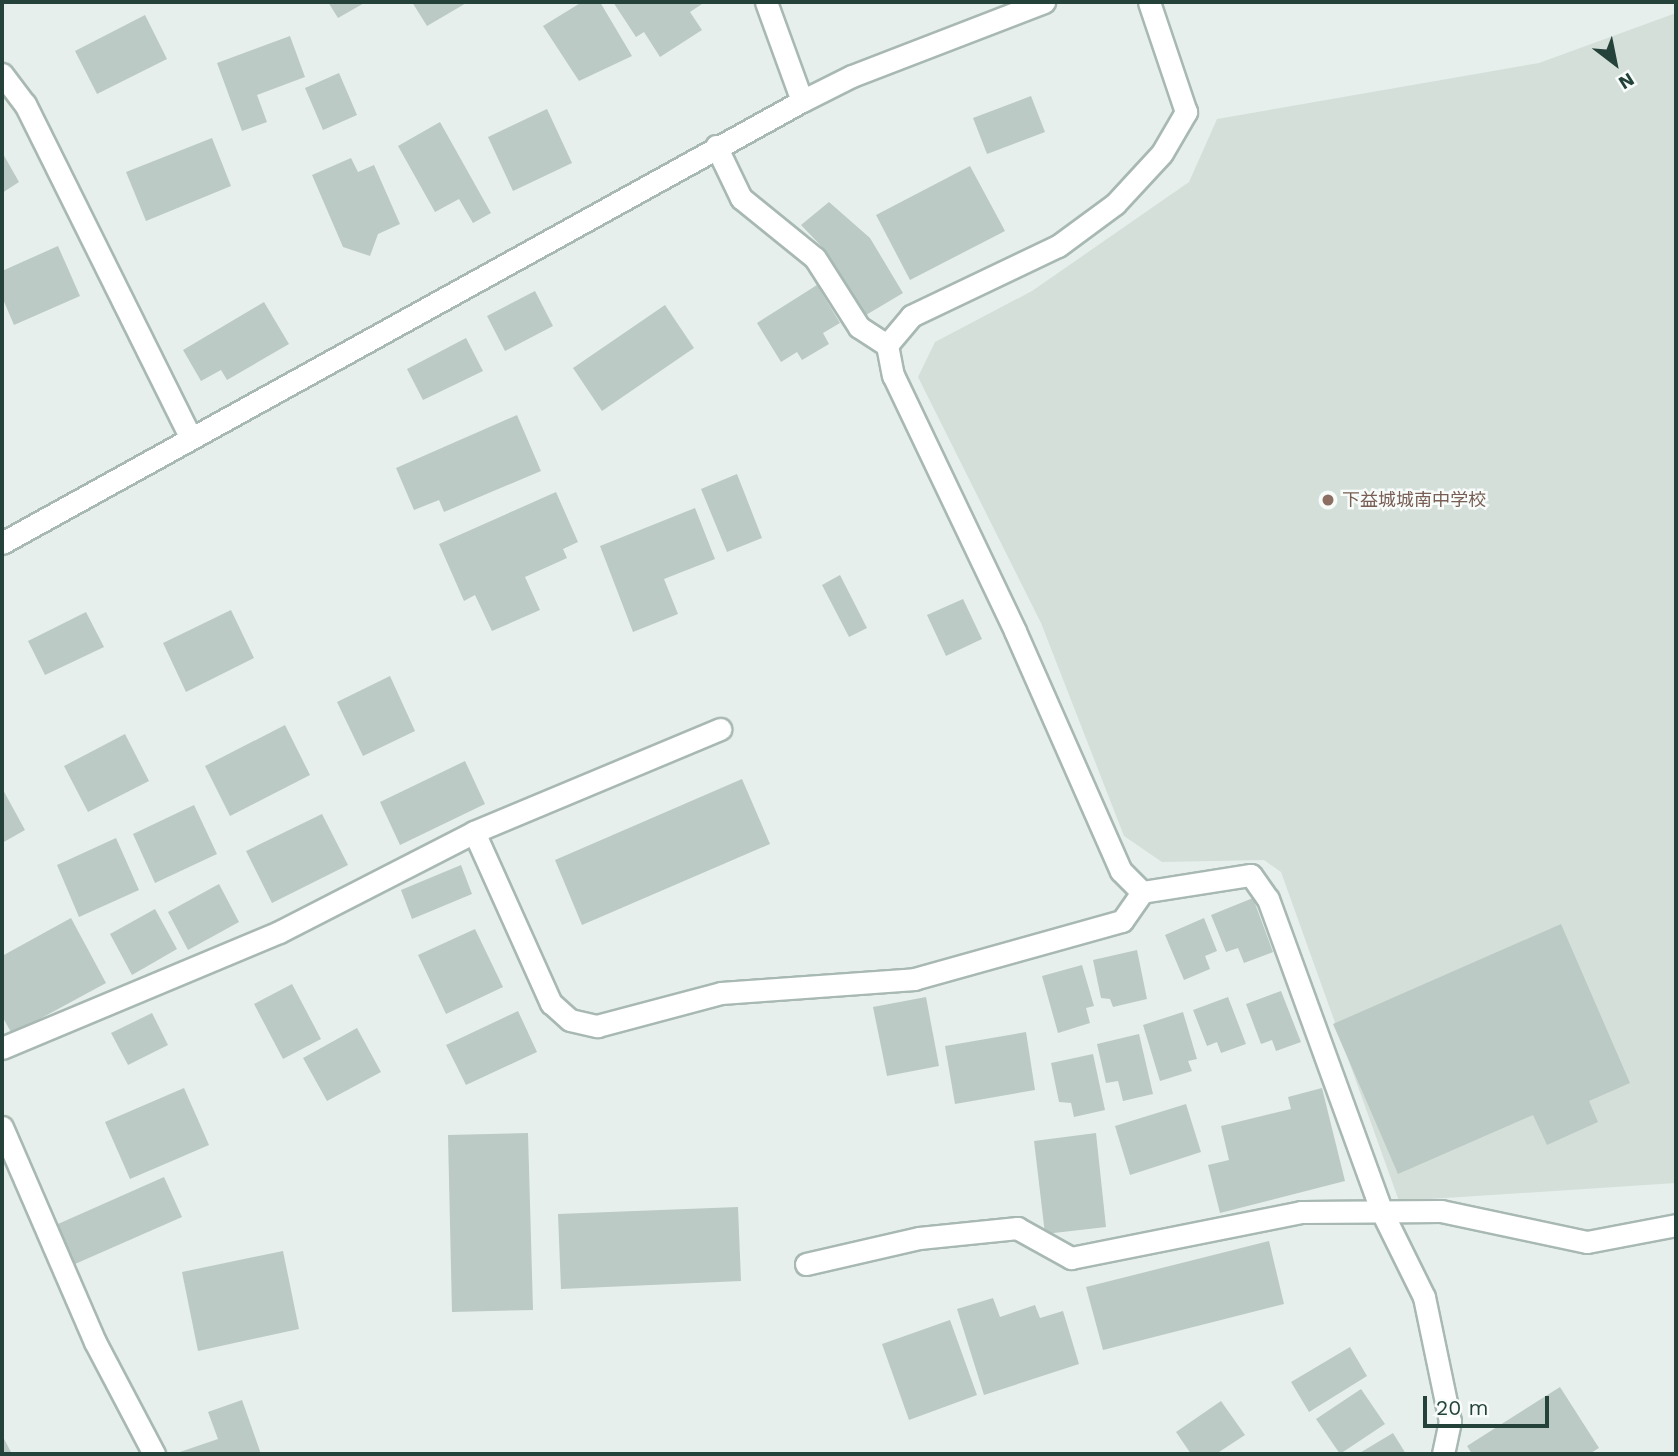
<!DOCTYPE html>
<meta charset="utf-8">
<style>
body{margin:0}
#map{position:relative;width:1678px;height:1456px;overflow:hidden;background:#e6efeb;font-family:"Work Sans","Noto Sans JP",sans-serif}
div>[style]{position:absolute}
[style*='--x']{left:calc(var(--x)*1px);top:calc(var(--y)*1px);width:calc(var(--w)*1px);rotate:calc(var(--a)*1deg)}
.built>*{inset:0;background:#d4dfda}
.building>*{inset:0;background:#bbcac4}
.roads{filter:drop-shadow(2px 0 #a8b8b2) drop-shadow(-2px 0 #a8b8b2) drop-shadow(0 2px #a8b8b2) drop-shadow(0 -2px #a8b8b2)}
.minor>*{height:21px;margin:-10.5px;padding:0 10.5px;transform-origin:10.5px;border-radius:10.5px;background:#fff}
.tertiary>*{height:21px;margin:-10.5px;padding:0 10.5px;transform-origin:10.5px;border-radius:10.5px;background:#fff}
.dots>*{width:19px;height:19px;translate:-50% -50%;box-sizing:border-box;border:4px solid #f7fbf9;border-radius:50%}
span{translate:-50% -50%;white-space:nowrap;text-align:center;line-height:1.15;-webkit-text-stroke:5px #f7fbf9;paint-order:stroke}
.education-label{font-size:18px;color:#785e54}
.left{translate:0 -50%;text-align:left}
.frame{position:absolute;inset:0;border:4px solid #24423a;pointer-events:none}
.north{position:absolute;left:1580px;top:28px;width:70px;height:70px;-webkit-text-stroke:5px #f7fbf9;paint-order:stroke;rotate:148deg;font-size:19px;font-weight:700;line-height:28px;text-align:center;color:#24423a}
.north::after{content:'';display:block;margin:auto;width:24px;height:32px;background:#24423a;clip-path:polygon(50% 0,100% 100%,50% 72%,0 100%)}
.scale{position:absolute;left:1423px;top:1396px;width:126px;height:32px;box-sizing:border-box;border:4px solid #24423a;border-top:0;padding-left:9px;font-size:21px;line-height:24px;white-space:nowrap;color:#24423a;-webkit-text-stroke:5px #f7fbf9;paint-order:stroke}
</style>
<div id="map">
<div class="built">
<i style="clip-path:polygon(1676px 13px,1676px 1183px,1399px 1201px,1281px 872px,1264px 860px,1162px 862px,1124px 836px,1041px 623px,918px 377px,935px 342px,1032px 291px,1189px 182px,1217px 119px,1539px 63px)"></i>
</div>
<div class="building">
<i style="clip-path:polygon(328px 2px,366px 2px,338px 18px)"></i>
<i style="clip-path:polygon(412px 2px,468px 2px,427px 26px)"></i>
<i style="clip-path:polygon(582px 2px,600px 2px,632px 56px,579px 81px,543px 26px)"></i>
<i style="clip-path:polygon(613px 2px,705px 2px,690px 12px,702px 30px,660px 57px,644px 32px,636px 37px)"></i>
<i style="clip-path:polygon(145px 15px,167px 59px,97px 94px,75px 51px)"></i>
<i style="clip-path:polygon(290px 36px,305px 77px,257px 95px,267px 122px,242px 131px,217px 63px)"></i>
<i style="clip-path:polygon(339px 73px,357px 115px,323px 130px,305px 88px)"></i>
<i style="clip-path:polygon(1031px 96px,1045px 132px,987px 154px,973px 118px)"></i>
<i style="clip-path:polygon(547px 109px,572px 163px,513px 191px,488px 137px)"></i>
<i style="clip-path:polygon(440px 122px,491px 213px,473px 223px,459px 199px,435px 212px,398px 146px)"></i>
<i style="clip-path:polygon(212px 138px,231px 186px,146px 221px,126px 172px)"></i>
<i style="clip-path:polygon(2px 152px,19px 182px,2px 193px)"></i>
<i style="clip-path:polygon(351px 158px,358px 172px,374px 165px,400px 224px,378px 234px,370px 256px,343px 247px,312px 175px)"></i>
<i style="clip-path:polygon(970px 166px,1005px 231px,910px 280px,876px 215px)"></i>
<i style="clip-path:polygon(829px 202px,870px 238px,903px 293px,866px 315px,826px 251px,801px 225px)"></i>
<i style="clip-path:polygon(58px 246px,80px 296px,14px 325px,2px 297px,2px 271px)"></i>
<i style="clip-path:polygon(817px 285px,840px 323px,823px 333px,829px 344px,802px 360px,797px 352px,781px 362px,757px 323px)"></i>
<i style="clip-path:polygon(535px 291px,553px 326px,505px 351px,487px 316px)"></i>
<i style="clip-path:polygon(264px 302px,289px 344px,227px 380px,221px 370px,201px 381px,183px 350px)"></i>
<i style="clip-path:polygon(665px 305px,694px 348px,602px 411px,573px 368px)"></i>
<i style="clip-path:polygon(466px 338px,483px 371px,423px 400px,407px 369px)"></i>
<i style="clip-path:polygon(517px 415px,541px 471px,444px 512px,439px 500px,414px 510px,396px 468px)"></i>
<i style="clip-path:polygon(737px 474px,762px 538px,727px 552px,701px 489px)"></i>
<i style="clip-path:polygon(556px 492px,578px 542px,563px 549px,567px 558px,525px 577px,540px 610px,492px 631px,475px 595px,464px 601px,439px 544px)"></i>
<i style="clip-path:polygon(695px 508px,715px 559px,664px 579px,678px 614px,633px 632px,600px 546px)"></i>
<i style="clip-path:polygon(840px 575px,867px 628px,849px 637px,822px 585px)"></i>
<i style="clip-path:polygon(963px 599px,982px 639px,946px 656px,927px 615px)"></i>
<i style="clip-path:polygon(231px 610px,254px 658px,186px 692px,163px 643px)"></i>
<i style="clip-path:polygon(86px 612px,104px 647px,45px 675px,28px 641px)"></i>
<i style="clip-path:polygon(390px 676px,415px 731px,363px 756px,337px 702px)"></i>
<i style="clip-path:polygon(285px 725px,310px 775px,230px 816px,205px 766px)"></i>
<i style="clip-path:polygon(125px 734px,149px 781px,88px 812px,64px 766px)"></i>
<i style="clip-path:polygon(465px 761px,485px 804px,400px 845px,380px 802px)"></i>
<i style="clip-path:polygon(742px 779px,770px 844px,582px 925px,555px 860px)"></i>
<i style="clip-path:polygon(2px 788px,25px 830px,2px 843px)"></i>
<i style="clip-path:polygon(194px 805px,217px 854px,155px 883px,133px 834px)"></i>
<i style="clip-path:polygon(322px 814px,348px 865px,272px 903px,246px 851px)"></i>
<i style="clip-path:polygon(116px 838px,139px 890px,79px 917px,57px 865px)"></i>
<i style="clip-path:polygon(461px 865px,472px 894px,412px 919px,401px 890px)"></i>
<i style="clip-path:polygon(219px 884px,239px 922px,188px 950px,168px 912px)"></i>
<i style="clip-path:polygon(1253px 898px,1273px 952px,1244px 963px,1238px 948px,1226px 952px,1211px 915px)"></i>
<i style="clip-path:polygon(155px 909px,177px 949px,132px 975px,110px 934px)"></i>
<i style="clip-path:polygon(71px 918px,106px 983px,12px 1034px,2px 1016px,2px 956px)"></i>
<i style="clip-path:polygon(1204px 918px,1217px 951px,1205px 956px,1210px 969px,1184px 980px,1165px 935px)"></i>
<i style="clip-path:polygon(1561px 924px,1630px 1083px,1589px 1101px,1598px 1122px,1547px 1145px,1533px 1115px,1398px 1174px,1333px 1024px)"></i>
<i style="clip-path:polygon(475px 929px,503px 987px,446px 1014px,418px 955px)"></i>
<i style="clip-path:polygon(1137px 950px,1147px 999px,1113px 1007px,1110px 999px,1101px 998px,1093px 960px)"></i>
<i style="clip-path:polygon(1082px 965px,1094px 1006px,1086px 1008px,1090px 1023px,1058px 1033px,1042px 976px)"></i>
<i style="clip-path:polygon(292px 984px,321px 1039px,283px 1059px,254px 1004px)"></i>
<i style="clip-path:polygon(1281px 991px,1301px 1042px,1276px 1051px,1272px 1040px,1261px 1044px,1246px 1004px)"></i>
<i style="clip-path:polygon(926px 997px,939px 1066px,887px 1076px,873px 1007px)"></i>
<i style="clip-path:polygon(1228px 997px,1246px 1044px,1221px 1053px,1217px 1042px,1207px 1046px,1193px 1010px)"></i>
<i style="clip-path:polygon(518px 1011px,537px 1052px,466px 1085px,446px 1045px)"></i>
<i style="clip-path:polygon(1183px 1012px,1197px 1059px,1188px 1061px,1192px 1071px,1160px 1081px,1143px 1025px)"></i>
<i style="clip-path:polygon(152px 1013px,168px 1045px,128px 1065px,111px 1033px)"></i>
<i style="clip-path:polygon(357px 1028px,381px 1072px,327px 1101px,303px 1058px)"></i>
<i style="clip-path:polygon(1026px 1032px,1035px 1090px,955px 1104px,945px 1046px)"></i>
<i style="clip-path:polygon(1139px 1034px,1153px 1094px,1123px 1101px,1118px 1081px,1106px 1083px,1097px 1044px)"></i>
<i style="clip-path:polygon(1093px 1054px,1105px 1110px,1074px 1117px,1071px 1103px,1059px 1102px,1051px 1063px)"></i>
<i style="clip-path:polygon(184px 1088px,209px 1145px,130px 1179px,105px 1122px)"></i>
<i style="clip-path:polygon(1322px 1088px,1345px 1181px,1220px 1213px,1208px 1165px,1229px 1160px,1221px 1126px,1291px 1109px,1288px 1097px)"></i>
<i style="clip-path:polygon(1186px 1104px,1201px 1152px,1130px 1175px,1115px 1126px)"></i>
<i style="clip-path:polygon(528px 1133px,533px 1310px,452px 1312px,448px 1135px)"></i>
<i style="clip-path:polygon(1096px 1133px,1106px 1227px,1045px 1234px,1034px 1141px)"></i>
<i style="clip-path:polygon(164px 1177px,182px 1217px,75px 1264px,58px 1224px)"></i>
<i style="clip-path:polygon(738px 1207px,741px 1281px,561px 1289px,558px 1214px)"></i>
<i style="clip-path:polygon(1269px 1241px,1284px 1304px,1103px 1350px,1086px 1287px)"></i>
<i style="clip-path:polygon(283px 1251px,299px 1329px,198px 1351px,182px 1272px)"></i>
<i style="clip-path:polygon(993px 1298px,1000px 1317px,1035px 1305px,1040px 1318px,1063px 1311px,1079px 1364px,984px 1395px,957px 1309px)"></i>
<i style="clip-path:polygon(950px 1320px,977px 1395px,909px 1420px,882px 1344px)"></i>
<i style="clip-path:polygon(1350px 1347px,1367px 1376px,1309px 1412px,1291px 1382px)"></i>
<i style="clip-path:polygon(1560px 1387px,1599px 1448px,1589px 1454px,1472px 1454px,1467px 1446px)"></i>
<i style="clip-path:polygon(1361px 1389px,1385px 1424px,1340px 1454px,1316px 1419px)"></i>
<i style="clip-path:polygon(242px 1400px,261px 1454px,174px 1454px,218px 1439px,208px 1412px)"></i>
<i style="clip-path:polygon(1221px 1401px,1245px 1435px,1216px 1454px,1191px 1454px,1176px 1432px)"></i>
<i style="clip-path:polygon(1393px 1433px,1406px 1454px,1358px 1454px)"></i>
<i style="clip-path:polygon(2px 1435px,12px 1454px,2px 1454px)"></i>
</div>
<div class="roads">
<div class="minor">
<i style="--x:766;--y:2;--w:105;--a:70"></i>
<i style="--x:2;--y:74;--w:38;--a:53"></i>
<i style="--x:25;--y:104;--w:373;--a:63.6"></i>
<i style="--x:716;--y:146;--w:58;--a:64.3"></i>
<i style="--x:741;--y:198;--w:95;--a:39"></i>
<i style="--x:815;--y:258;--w:82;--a:57.5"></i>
<i style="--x:859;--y:327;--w:33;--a:33"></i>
<i style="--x:887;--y:345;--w:31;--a:79"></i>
<i style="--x:893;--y:375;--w:284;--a:64.5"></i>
<i style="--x:1015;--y:631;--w:262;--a:66.2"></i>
<i style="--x:1121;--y:871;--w:30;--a:45"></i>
<i style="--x:1142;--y:892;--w:110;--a:-8.9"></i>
<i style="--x:1251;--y:875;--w:29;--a:55"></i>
<i style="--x:1268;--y:899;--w:333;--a:70"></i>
<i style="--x:1382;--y:1212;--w:95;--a:63.7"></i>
<i style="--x:1424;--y:1297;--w:127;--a:78.2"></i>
<i style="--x:1450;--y:1421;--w:34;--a:102"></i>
<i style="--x:887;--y:345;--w:38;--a:-50"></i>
<i style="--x:911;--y:316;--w:163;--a:-25.5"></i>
<i style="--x:1058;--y:246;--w:71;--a:-36.4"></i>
<i style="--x:1115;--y:204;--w:69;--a:-47.3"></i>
<i style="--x:1162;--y:153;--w:48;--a:-59.7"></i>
<i style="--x:1186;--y:112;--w:116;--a:-108.6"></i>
<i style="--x:474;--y:832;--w:267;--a:-22.7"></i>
<i style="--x:2;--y:1048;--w:300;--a:-22.7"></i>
<i style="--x:279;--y:932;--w:219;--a:-27.1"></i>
<i style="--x:474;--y:832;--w:188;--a:65.8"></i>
<i style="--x:551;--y:1003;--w:25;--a:42"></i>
<i style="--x:570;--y:1020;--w:28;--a:13"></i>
<i style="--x:597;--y:1026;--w:128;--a:-14.9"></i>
<i style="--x:721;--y:993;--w:194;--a:-4.1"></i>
<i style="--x:914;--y:979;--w:216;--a:-15.6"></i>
<i style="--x:1122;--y:921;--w:35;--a:-55"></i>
<i style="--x:2;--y:1127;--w:234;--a:66.6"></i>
<i style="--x:95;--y:1342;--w:127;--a:62.2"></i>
<i style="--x:806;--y:1264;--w:116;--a:-13"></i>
<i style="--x:919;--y:1238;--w:99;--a:-5.8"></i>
<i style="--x:1017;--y:1228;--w:62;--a:29.1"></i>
<i style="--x:1071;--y:1258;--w:235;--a:-11.3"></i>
<i style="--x:1301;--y:1212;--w:140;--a:-0.4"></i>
<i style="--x:1441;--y:1211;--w:149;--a:12"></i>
<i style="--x:1587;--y:1242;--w:91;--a:-10.8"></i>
</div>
<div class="tertiary">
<i style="--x:2;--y:543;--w:914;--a:-28.92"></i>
<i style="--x:802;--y:101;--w:56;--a:-26.6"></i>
<i style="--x:852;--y:76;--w:206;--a:-21.1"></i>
</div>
</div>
<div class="dots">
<i style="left:1328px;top:500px;background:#8d6e63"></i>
</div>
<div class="education-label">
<span class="left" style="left:1342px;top:500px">下益城城南中学校</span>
</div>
<div class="frame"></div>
<div class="north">N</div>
<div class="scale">20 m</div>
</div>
